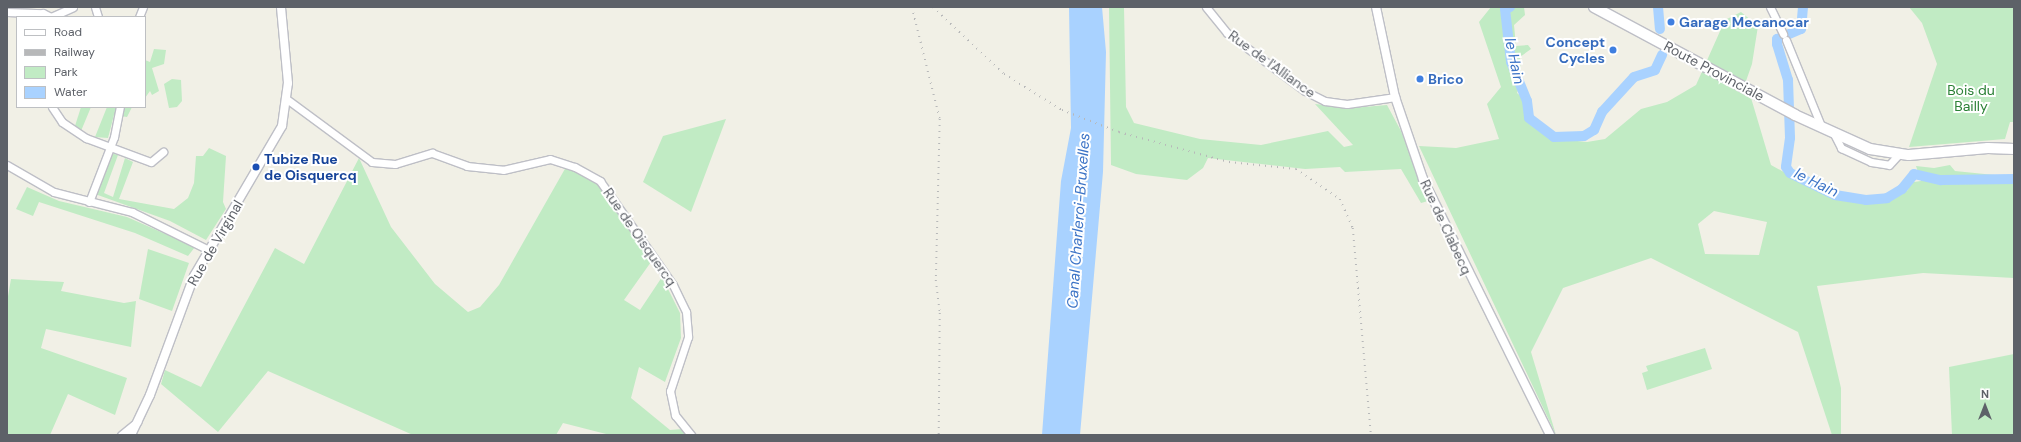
<!DOCTYPE html>
<style>
body{margin:0}
#map{position:relative;width:2021px;height:442px;overflow:hidden;background:#f1f0e6;font-family:"DM Sans",sans-serif}
div>[style]{position:absolute}
[style*='--x']{left:calc(var(--x)*1px);top:calc(var(--y)*1px);width:calc(var(--w)*1px);rotate:calc(var(--a)*1deg)}
.green>*{inset:0;background:#c1ebc4}
.water>*{inset:0;background:#a9d2ff}
.river>*{height:10px;margin:-5px;padding:0 5px;transform-origin:5px;border-radius:5px;background:#a9d2ff}
.roads{filter:drop-shadow(1px 0 #bebfc6) drop-shadow(-1px 0 #bebfc6) drop-shadow(0 1px #bebfc6) drop-shadow(0 -1px #bebfc6)}
.minor>*{height:7px;margin:-3.5px;padding:0 3.5px;transform-origin:3.5px;border-radius:3.5px;background:#fff}
.tertiary>*{height:8px;margin:-4px;padding:0 4px;transform-origin:4px;border-radius:4px;background:#fff}
.secondary>*{height:10px;margin:-5px;padding:0 5px;transform-origin:5px;border-radius:5px;background:#fff}
.rail>*{height:1.5px;margin-top:-0.75px;transform-origin:0;background:repeating-linear-gradient(90deg,#b7b8b9 0 1px,transparent 0 6px)}
.dots>*{width:11px;height:11px;translate:-50% -50%;box-sizing:border-box;border:2px solid #fff;border-radius:50%}
span{translate:-50% -50%;white-space:nowrap;text-align:center;line-height:1.15;-webkit-text-stroke:4px #fff;paint-order:stroke}
.shop-label{font-size:14px;color:#366cbe;font-weight:700}
.left{translate:0 -50%;text-align:left}
.right{translate:-100% -50%;text-align:right}
.street-label{font-size:14px;color:#5d6168}
.park-label{font-size:14px;color:#2b8136}
.transit-label{font-size:14px;color:#164399;font-weight:700}
.water-label{font-size:15px;color:#3b73c6;font-style:italic}
.frame{position:absolute;inset:0;border:8px solid #5d6168;pointer-events:none}
.legend{position:absolute;left:16px;top:16px;width:130px;height:92px;box-sizing:border-box;background:#fff;border:1px solid #bec0c3;margin:0;padding:5px 7px;list-style:none;font-size:12px;color:#5d6168}
.legend li{display:flex;align-items:center;gap:8px;height:20px}
.legend b{width:20px;border:1px solid #bec0c3}
.north{position:absolute;left:1965px;top:386px;width:40px;height:40px;-webkit-text-stroke:3px #fff;paint-order:stroke;rotate:0deg;font-size:11px;font-weight:700;line-height:16px;text-align:center;color:#5d6168}
.north::after{content:'';display:block;margin:auto;width:14px;height:18px;background:#5d6168;clip-path:polygon(50% 0,100% 100%,50% 72%,0 100%)}
</style>
<div id="map">
<div class="green">
<i style="clip-path:polygon(1109px 7px,1124px 7px,1126px 107px,1134px 123px,1200px 139px,1261px 145px,1328px 131px,1344px 147px,1353px 145px,1315px 104px,1352px 108px,1387px 105px,1401px 131px,1428px 201px,1421px 203px,1401px 169px,1345px 172px,1340px 167px,1305px 169px,1208px 158px,1203px 168px,1187px 180px,1136px 174px,1111px 165px)"></i>
<i style="clip-path:polygon(evenodd,1491px 7px,1524px 7px,1525px 15px,1514px 25px,1516px 46px,1528px 45px,1531px 49px,1520px 57px,1521px 83px,1517px 93px,1523px 98px,1525px 115px,1532px 125px,1548px 138px,1587px 142px,1605px 139px,1641px 109px,1667px 102px,1696px 85px,1725px 20px,1741px 12px,1758px 26px,1752px 64px,1746px 81px,1771px 165px,1820px 192px,1883px 202px,1908px 190px,1912px 174px,1914px 182px,1921px 181px,1916px 166px,1934px 168px,1950px 165px,1955px 171px,2014px 177px,2014px 278px,1923px 273px,1817px 286px,1841px 388px,1841px 435px,1832px 435px,1798px 332px,1651px 258px,1563px 288px,1531px 352px,1556px 435px,1419px 146px,1456px 148px,1499px 139px,1487px 104px,1501px 87px,1479px 22px,1491px 7px,1714px 211px,1767px 222px,1759px 255px,1705px 254px,1698px 224px,1714px 211px)"></i>
<i style="clip-path:polygon(1909px 7px,2014px 7px,2014px 122px,2010px 122px,2005px 139px,1909px 147px,1937px 64px,1922px 23px)"></i>
<i style="clip-path:polygon(154px 49px,166px 50px,164px 64px,152px 68px,159px 91px,152px 95px,150px 91px,145px 98px,145px 60px,150px 62px)"></i>
<i style="clip-path:polygon(172px 79px,181px 80px,182px 101px,177px 107px,169px 108px,164px 84px)"></i>
<i style="clip-path:polygon(81px 107px,91px 107px,81px 131px,75px 126px)"></i>
<i style="clip-path:polygon(107px 107px,132px 107px,127px 117px,114px 115px,108px 138px,95px 137px)"></i>
<i style="clip-path:polygon(726px 119px,691px 212px,643px 182px,663px 136px)"></i>
<i style="clip-path:polygon(209px 148px,226px 156px,223px 202px,226px 209px,206px 240px,170px 221px,95px 194px,110px 153px,118px 155px,104px 193px,113px 197px,125px 158px,133px 162px,119px 199px,174px 209px,188px 198px,194px 183px,196px 156px,203px 156px)"></i>
<i style="clip-path:polygon(359px 158px,391px 227px,435px 284px,468px 312px,480px 307px,499px 285px,566px 167px,604px 186px,651px 262px,624px 300px,640px 310px,662px 277px,680px 313px,681px 338px,665px 382px,639px 367px,631px 398px,670px 430px,683px 429px,687px 435px,610px 435px,563px 423px,556px 435px,413px 435px,268px 371px,218px 432px,161px 384px,165px 370px,201px 387px,275px 248px,304px 264px)"></i>
<i style="clip-path:polygon(27px 187px,59px 201px,127px 217px,195px 247px,188px 256px,135px 233px,39px 202px,33px 216px,16px 209px)"></i>
<i style="clip-path:polygon(148px 249px,189px 263px,172px 311px,139px 299px)"></i>
<i style="clip-path:polygon(11px 279px,64px 282px,61px 291px,124px 303px,136px 301px,131px 347px,46px 329px,41px 348px,127px 378px,115px 415px,68px 394px,50px 435px,7px 435px,7px 302px)"></i>
<i style="clip-path:polygon(1705px 348px,1712px 369px,1647px 390px,1642px 373px,1648px 371px,1646px 366px)"></i>
<i style="clip-path:polygon(2014px 354px,2014px 435px,1952px 435px,1949px 367px)"></i>
</div>
<div class="water">
<i style="clip-path:polygon(1069px 7px,1102px 7px,1106px 52px,1103px 172px,1080px 435px,1042px 435px,1061px 181px,1071px 128px)"></i>
</div>
<div class="river">
<i style="--x:1510;--y:7;--w:5;--a:158"></i>
<i style="--x:1505;--y:9;--w:53;--a:83.5"></i>
<i style="--x:1511;--y:62;--w:42;--a:67.7"></i>
<i style="--x:1527;--y:101;--w:17;--a:83"></i>
<i style="--x:1529;--y:118;--w:31;--a:37"></i>
<i style="--x:1554;--y:137;--w:30;--a:-2"></i>
<i style="--x:1584;--y:136;--w:12;--a:-31"></i>
<i style="--x:1594;--y:130;--w:20;--a:-66"></i>
<i style="--x:1602;--y:112;--w:47;--a:-47.6"></i>
<i style="--x:1634;--y:77;--w:22;--a:-18"></i>
<i style="--x:1655;--y:70;--w:17;--a:-65"></i>
<i style="--x:1658;--y:7;--w:22;--a:85"></i>
<i style="--x:1803;--y:7;--w:22;--a:95"></i>
<i style="--x:1801;--y:29;--w:26;--a:157"></i>
<i style="--x:1777;--y:39;--w:5;--a:90"></i>
<i style="--x:1777;--y:44;--w:38;--a:73"></i>
<i style="--x:1788;--y:80;--w:58;--a:88"></i>
<i style="--x:1790;--y:138;--w:29;--a:98"></i>
<i style="--x:1786;--y:167;--w:7;--a:56"></i>
<i style="--x:1790;--y:173;--w:50;--a:26.1"></i>
<i style="--x:1835;--y:195;--w:31;--a:9"></i>
<i style="--x:1866;--y:200;--w:21;--a:-5"></i>
<i style="--x:1887;--y:198;--w:17;--a:-31"></i>
<i style="--x:1902;--y:189;--w:19;--a:-51"></i>
<i style="--x:1914;--y:174;--w:28;--a:13"></i>
<i style="--x:1941;--y:180;--w:73;--a:-0.8"></i>
</div>
<div class="roads">
<div class="minor">
<i style="--x:95;--y:7;--w:10;--a:73"></i>
<i style="--x:1206;--y:7;--w:33;--a:51"></i>
<i style="--x:1227;--y:33;--w:97;--a:36.6"></i>
<i style="--x:1305;--y:91;--w:22;--a:27"></i>
<i style="--x:1325;--y:101;--w:22;--a:8"></i>
<i style="--x:1347;--y:104;--w:49;--a:-8.3"></i>
<i style="--x:1770;--y:7;--w:30;--a:64"></i>
<i style="--x:7;--y:12;--w:36;--a:2"></i>
<i style="--x:43;--y:13;--w:9;--a:27"></i>
<i style="--x:51;--y:17;--w:24;--a:-24"></i>
<i style="--x:139;--y:17;--w:11;--a:-68"></i>
<i style="--x:1786;--y:40;--w:95;--a:67.8"></i>
<i style="--x:288;--y:100;--w:104;--a:36.4"></i>
<i style="--x:372;--y:162;--w:23;--a:5"></i>
<i style="--x:395;--y:164;--w:39;--a:-17"></i>
<i style="--x:432;--y:153;--w:37;--a:20"></i>
<i style="--x:467;--y:166;--w:36;--a:6"></i>
<i style="--x:503;--y:170;--w:48;--a:-13.2"></i>
<i style="--x:550;--y:159;--w:26;--a:18"></i>
<i style="--x:575;--y:167;--w:29;--a:29"></i>
<i style="--x:600;--y:181;--w:127;--a:54.9"></i>
<i style="--x:673;--y:285;--w:30;--a:64"></i>
<i style="--x:686;--y:312;--w:25;--a:85"></i>
<i style="--x:688;--y:337;--w:57;--a:108.4"></i>
<i style="--x:670;--y:391;--w:25;--a:78"></i>
<i style="--x:675;--y:415;--w:26;--a:51"></i>
<i style="--x:52;--y:107;--w:18;--a:56"></i>
<i style="--x:62;--y:122;--w:29;--a:34"></i>
<i style="--x:86;--y:138;--w:69;--a:20.3"></i>
<i style="--x:151;--y:162;--w:16;--a:-40"></i>
<i style="--x:1834;--y:134;--w:16;--a:63"></i>
<i style="--x:1841;--y:148;--w:33;--a:25"></i>
<i style="--x:1871;--y:162;--w:18;--a:9"></i>
<i style="--x:1889;--y:165;--w:13;--a:-48"></i>
<i style="--x:7;--y:165;--w:54;--a:29.9"></i>
<i style="--x:54;--y:192;--w:81;--a:14.4"></i>
<i style="--x:132;--y:212;--w:86;--a:26.3"></i>
<i style="--x:89;--y:202;--w:70;--a:-69"></i>
<i style="--x:114;--y:137;--w:31;--a:-79"></i>
<i style="--x:121;--y:435;--w:21;--a:-39"></i>
</div>
<div class="tertiary">
<i style="--x:1376;--y:7;--w:92;--a:78.1"></i>
<i style="--x:1395;--y:97;--w:87;--a:71.1"></i>
<i style="--x:1423;--y:179;--w:286;--a:63.6"></i>
<i style="--x:131;--y:435;--w:44;--a:-64.6"></i>
<i style="--x:150;--y:395;--w:127;--a:-69.7"></i>
<i style="--x:194;--y:276;--w:174;--a:-59.6"></i>
<i style="--x:282;--y:126;--w:43;--a:-82.1"></i>
<i style="--x:288;--y:83;--w:76;--a:-95.3"></i>
</div>
<div class="secondary">
<i style="--x:1594;--y:7;--w:228;--a:28.2"></i>
<i style="--x:1795;--y:115;--w:82;--a:24.4"></i>
<i style="--x:1870;--y:149;--w:39;--a:9"></i>
<i style="--x:1909;--y:155;--w:79;--a:-5.1"></i>
<i style="--x:1988;--y:148;--w:26;--a:2"></i>
</div>
</div>
<div class="rail">
<i style="--x:912;--y:7;--w:115;--a:76"></i>
<i style="--x:940;--y:119;--w:161;--a:91.4"></i>
<i style="--x:936;--y:280;--w:33;--a:83"></i>
<i style="--x:940;--y:313;--w:122;--a:90.5"></i>
<i style="--x:933;--y:7;--w:98;--a:43.3"></i>
<i style="--x:1004;--y:74;--w:68;--a:31.8"></i>
<i style="--x:1062;--y:110;--w:61;--a:21.1"></i>
<i style="--x:1119;--y:132;--w:114;--a:15.3"></i>
<i style="--x:1229;--y:162;--w:67;--a:6"></i>
<i style="--x:1296;--y:169;--w:53;--a:34.3"></i>
<i style="--x:1340;--y:199;--w:32;--a:66"></i>
<i style="--x:1353;--y:228;--w:208;--a:85"></i>
</div>
<div class="dots">
<i style="left:1671px;top:22px;background:#3f7fe0"></i>
<i style="left:1613px;top:50px;background:#3f7fe0"></i>
<i style="left:1420px;top:79px;background:#3f7fe0"></i>
<i style="left:256px;top:167px;background:#1a4fb4"></i>
</div>
<div class="shop-label">
<span class="left" style="left:1679px;top:22px">Garage Mecanocar</span>
<span class="right" style="left:1605px;top:50px">Concept<br>Cycles</span>
<span class="left" style="left:1428px;top:79px">Brico</span>
</div>
<div class="street-label">
<span style="left:1272px;top:64px;rotate:36deg">Rue de l'Alliance</span>
<span style="left:1714px;top:71px;rotate:28deg">Route Provinciale</span>
<span style="left:1446px;top:227px;rotate:65deg">Rue de Clabecq</span>
<span style="left:640px;top:237px;rotate:55deg">Rue de Oisquercq</span>
<span style="left:215px;top:243px;rotate:-60deg">Rue de Virginal</span>
</div>
<div class="park-label">
<span style="left:1971px;top:98px">Bois du<br>Bailly</span>
</div>
<div class="transit-label">
<span class="left" style="left:264px;top:167px">Tubize Rue<br>de Oisquercq</span>
</div>
<div class="water-label">
<span style="left:1514px;top:61px;rotate:78deg">le Hain</span>
<span style="left:1816px;top:183px;rotate:26deg">le Hain</span>
<span style="left:1079px;top:221px;rotate:-86deg">Canal Charleroi-Bruxelles</span>
</div>
<div class="frame"></div>
<ul class="legend">
<li><b style="height:5px;background:#fff"></b>Road</li>
<li><b style="height:5px;background:#b7b8b9"></b>Railway</li>
<li><b style="height:11px;background:#c1ebc4"></b>Park</li>
<li><b style="height:11px;background:#a9d2ff"></b>Water</li>
</ul>
<div class="north">N</div>
</div>
